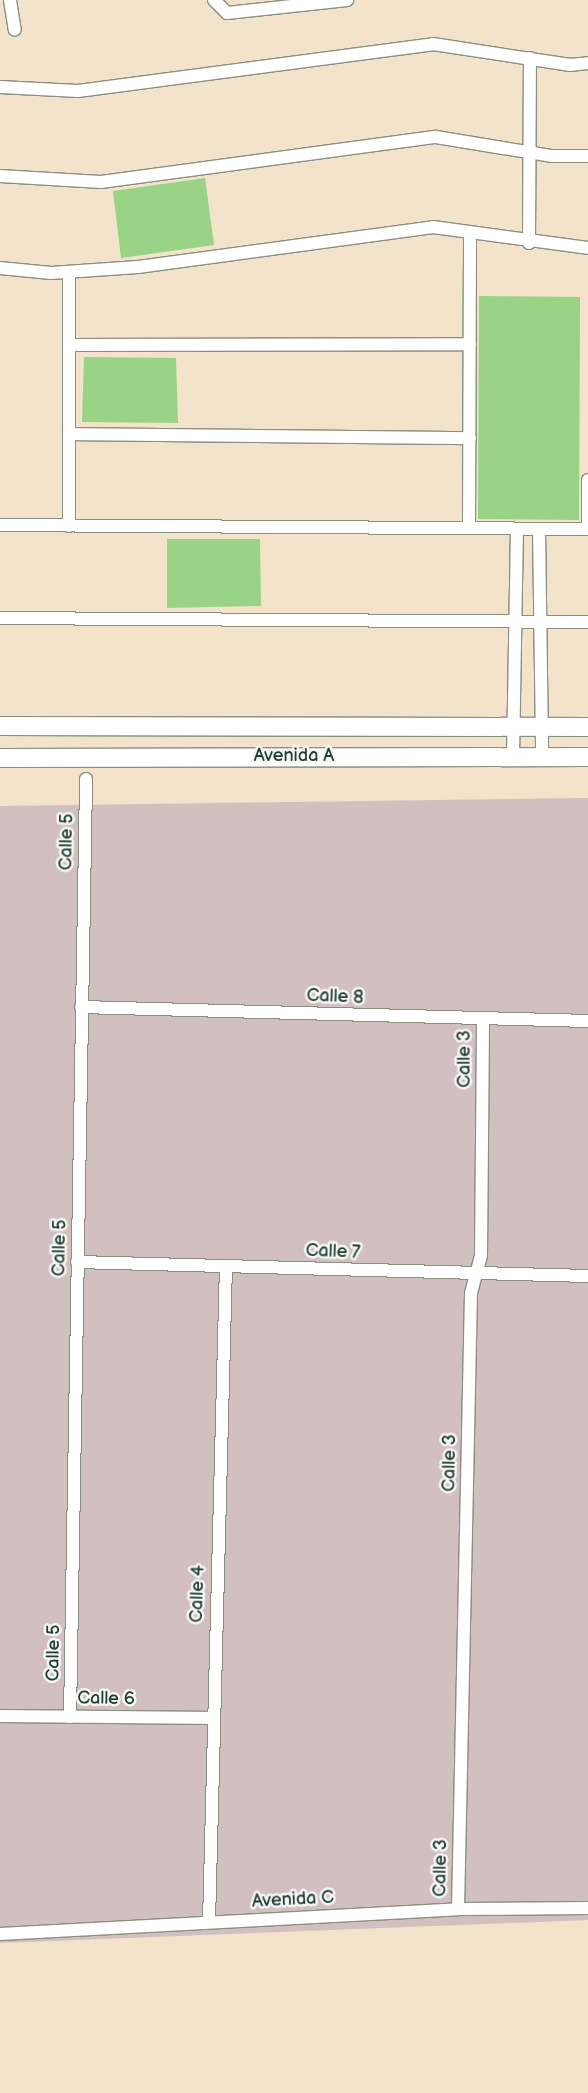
<!DOCTYPE html>
<style>
body{margin:0}
#map{position:relative;width:588px;height:2093px;overflow:hidden;background:#f2e3ca;font-family:"Balsamiq Sans",sans-serif}
div>[style]{position:absolute}
[style*='--x']{left:calc(var(--x)*1px);top:calc(var(--y)*1px);width:calc(var(--w)*1px);rotate:calc(var(--a)*1deg)}
.industrial>*{inset:0;background:#d2bfc0}
.green>*{inset:0;background:#98d386}
.roads{filter:drop-shadow(1px 0 #88907f) drop-shadow(-1px 0 #88907f) drop-shadow(0 1px #88907f) drop-shadow(0 -1px #88907f)}
.street>*{height:12px;margin:-6px;padding:0 6px;transform-origin:6px;border-radius:6px;background:#fff}
.secondary>*{height:18px;margin:-9px;padding:0 9px;transform-origin:9px;border-radius:9px;background:#fff}
span{translate:-50% -50%;white-space:nowrap;text-align:center;line-height:1.15;-webkit-text-stroke:5px #f6f6f2;paint-order:stroke}
.street-label{font-size:18px;color:#1f3d34}
</style>
<div id="map">
<div class="industrial">
<i style="clip-path:polygon(588px 798px,588px 1920px,0 1943px,0 806px)"></i>
</div>
<div class="green">
<i style="clip-path:polygon(205px 178px,214px 245px,121px 258px,113px 191px)"></i>
<i style="clip-path:polygon(479px 296px,580px 297px,579px 520px,478px 519px)"></i>
<i style="clip-path:polygon(84px 357px,176px 358px,178px 423px,82px 422px)"></i>
<i style="clip-path:polygon(167px 539px,260px 539px,261px 606px,167px 608px)"></i>
</div>
<div class="roads">
<div class="street">
<i style="--x:10;--y:0;--w:30;--a:81"></i>
<i style="--x:214;--y:0;--w:18;--a:45"></i>
<i style="--x:227;--y:13;--w:121;--a:-6.2"></i>
<i style="--x:0;--y:87;--w:78;--a:2.9"></i>
<i style="--x:78;--y:91;--w:358;--a:-7.5"></i>
<i style="--x:433;--y:44;--w:139;--a:8.7"></i>
<i style="--x:570;--y:65;--w:18;--a:-6"></i>
<i style="--x:0;--y:176;--w:101;--a:3.4"></i>
<i style="--x:101;--y:182;--w:338;--a:-7.7"></i>
<i style="--x:436;--y:137;--w:118;--a:9.3"></i>
<i style="--x:552;--y:156;--w:36;--a:0"></i>
<i style="--x:529;--y:243;--w:185;--a:-89.7"></i>
<i style="--x:0;--y:268;--w:51;--a:5.6"></i>
<i style="--x:51;--y:273;--w:87;--a:-3.9"></i>
<i style="--x:138;--y:267;--w:298;--a:-7.7"></i>
<i style="--x:433;--y:227;--w:156;--a:7.7"></i>
<i style="--x:69;--y:272;--w:254;--a:90"></i>
<i style="--x:69;--y:345;--w:401;--a:-0.1"></i>
<i style="--x:69;--y:434;--w:401;--a:0.6"></i>
<i style="--x:0;--y:525;--w:588;--a:0.39"></i>
<i style="--x:469;--y:528;--w:295;--a:-89.8"></i>
<i style="--x:539;--y:529;--w:227;--a:89.2"></i>
<i style="--x:588;--y:529;--w:49;--a:-90"></i>
<i style="--x:0;--y:618;--w:588;--a:0.39"></i>
<i style="--x:513;--y:757;--w:228;--a:-89"></i>
<i style="--x:81;--y:1007;--w:507;--a:1.58"></i>
<i style="--x:77;--y:1262;--w:511;--a:1.57"></i>
<i style="--x:0;--y:1716;--w:212;--a:0.5"></i>
<i style="--x:70;--y:1717;--w:938;--a:-89.02"></i>
<i style="--x:458;--y:1909;--w:616;--a:-88.79"></i>
<i style="--x:471;--y:1293;--w:39;--a:-75"></i>
<i style="--x:481;--y:1255;--w:237;--a:-89.5"></i>
<i style="--x:209;--y:1922;--w:656;--a:-88.52"></i>
<i style="--x:0;--y:1934;--w:459;--a:-3.1"></i>
<i style="--x:458;--y:1909;--w:130;--a:-0.4"></i>
</div>
<div class="secondary">
<i style="--x:0;--y:726;--w:588;--a:0.1"></i>
<i style="--x:0;--y:758;--w:588;--a:-0.1"></i>
</div>
</div>
<div class="street-label">
<span style="left:294px;top:756px">Avenida A</span>
<span style="left:67px;top:842px;rotate:-89deg">Calle 5</span>
<span style="left:335px;top:997px;rotate:2deg">Calle 8</span>
<span style="left:465px;top:1059px;rotate:-90deg">Calle 3</span>
<span style="left:60px;top:1248px;rotate:-89deg">Calle 5</span>
<span style="left:333px;top:1252px;rotate:2deg">Calle 7</span>
<span style="left:450px;top:1463px;rotate:-89deg">Calle 3</span>
<span style="left:198px;top:1594px;rotate:-88deg">Calle 4</span>
<span style="left:54px;top:1653px;rotate:-89deg">Calle 5</span>
<span style="left:106px;top:1699px;rotate:1deg">Calle 6</span>
<span style="left:441px;top:1868px;rotate:-89deg">Calle 3</span>
<span style="left:293px;top:1900px;rotate:-3deg">Avenida C</span>
</div>
</div>
